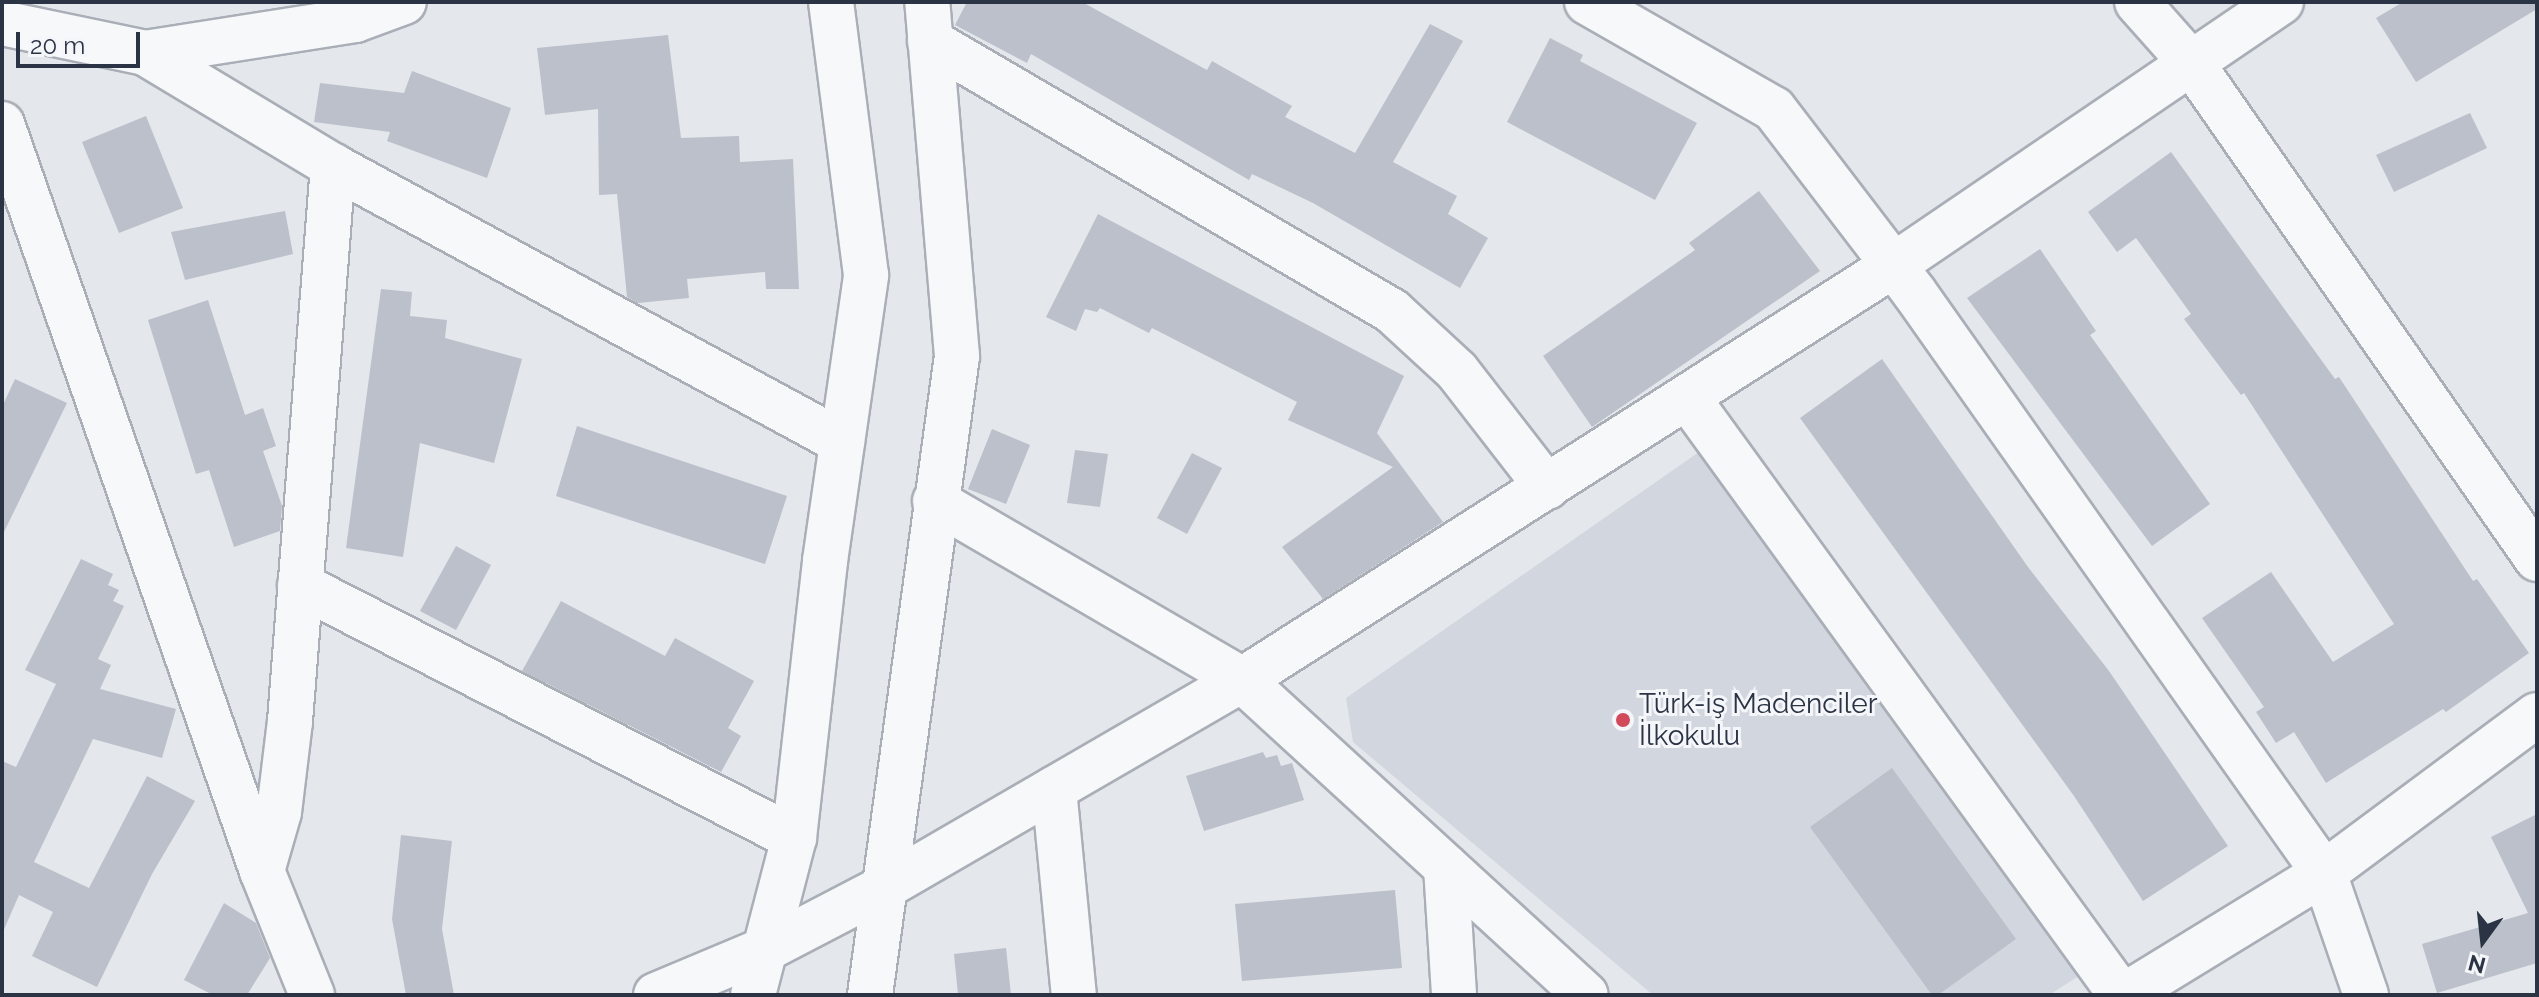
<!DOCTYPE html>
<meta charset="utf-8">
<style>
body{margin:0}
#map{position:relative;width:2539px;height:997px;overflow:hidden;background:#e4e7ec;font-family:Raleway,sans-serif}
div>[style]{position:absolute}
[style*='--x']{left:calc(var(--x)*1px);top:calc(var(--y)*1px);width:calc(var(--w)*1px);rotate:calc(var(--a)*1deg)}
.built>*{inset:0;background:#d2d6de}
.building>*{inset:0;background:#bbc0ca}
.roads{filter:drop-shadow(2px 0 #a9aeb7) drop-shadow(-2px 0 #a9aeb7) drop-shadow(0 2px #a9aeb7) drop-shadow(0 -2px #a9aeb7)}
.minor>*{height:44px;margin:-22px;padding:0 22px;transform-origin:22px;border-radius:22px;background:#f7f8fa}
.dots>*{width:22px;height:22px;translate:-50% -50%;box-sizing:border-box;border:4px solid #f4f6f9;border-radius:50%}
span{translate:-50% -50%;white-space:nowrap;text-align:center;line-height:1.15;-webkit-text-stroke:6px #f4f6f9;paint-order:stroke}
.poi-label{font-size:28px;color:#2b3445}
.left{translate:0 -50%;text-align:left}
.frame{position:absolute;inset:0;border:4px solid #2b3445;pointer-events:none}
.north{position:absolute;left:2443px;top:901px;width:80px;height:80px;-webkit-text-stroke:6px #f4f6f9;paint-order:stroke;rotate:195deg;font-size:22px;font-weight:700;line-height:32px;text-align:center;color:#2b3445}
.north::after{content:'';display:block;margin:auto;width:28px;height:36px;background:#2b3445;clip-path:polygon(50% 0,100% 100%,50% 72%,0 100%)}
.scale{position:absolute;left:16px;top:32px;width:124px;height:36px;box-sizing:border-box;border:4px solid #2b3445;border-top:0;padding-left:10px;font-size:24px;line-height:28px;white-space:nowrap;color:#2b3445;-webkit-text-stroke:6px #f4f6f9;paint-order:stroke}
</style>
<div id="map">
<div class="built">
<i style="clip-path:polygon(1699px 452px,2082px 974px,2049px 995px,1653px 995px,1353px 742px,1346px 698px)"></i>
</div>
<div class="building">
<i style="clip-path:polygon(967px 2px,1082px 2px,1207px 70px,1212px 61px,1292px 106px,1285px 117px,1355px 153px,1430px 24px,1463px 41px,1393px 162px,1457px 196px,1448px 214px,1488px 238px,1460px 288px,1313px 203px,1252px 174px,1249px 180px,1031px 54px,1027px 63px,955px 25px)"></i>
<i style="clip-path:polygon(2403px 2px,2537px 2px,2537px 9px,2416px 82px,2376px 18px)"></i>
<i style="clip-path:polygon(668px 35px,681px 138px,739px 136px,740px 162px,793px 159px,799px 289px,766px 289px,765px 272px,687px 279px,689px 298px,638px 303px,627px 297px,617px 194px,599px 195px,598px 109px,545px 115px,537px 48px)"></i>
<i style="clip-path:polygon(1550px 38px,1583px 55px,1580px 61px,1697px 123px,1655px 200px,1507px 122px)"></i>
<i style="clip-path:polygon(412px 71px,511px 108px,487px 178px,387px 141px,390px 132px,314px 122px,320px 83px,404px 93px)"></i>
<i style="clip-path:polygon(2470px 113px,2487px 148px,2394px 192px,2376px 155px)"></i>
<i style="clip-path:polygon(146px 116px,183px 208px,119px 233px,82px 142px)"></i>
<i style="clip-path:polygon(2171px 152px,2335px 379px,2339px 377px,2473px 581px,2477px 579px,2529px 653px,2446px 712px,2443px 709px,2326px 783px,2294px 732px,2276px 743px,2256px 712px,2264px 707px,2202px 618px,2271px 572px,2333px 662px,2394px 624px,2244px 393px,2241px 395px,2184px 319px,2191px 314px,2136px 238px,2117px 252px,2088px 212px)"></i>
<i style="clip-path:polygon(1759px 191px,1820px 271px,1592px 427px,1543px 356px,1695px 250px,1689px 243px)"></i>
<i style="clip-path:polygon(285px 211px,293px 254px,185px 280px,171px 232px)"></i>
<i style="clip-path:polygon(1098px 214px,1404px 376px,1377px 433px,1443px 522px,1323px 599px,1282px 547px,1393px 467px,1288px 420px,1297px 402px,1152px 328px,1149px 333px,1100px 308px,1097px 312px,1085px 309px,1076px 331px,1046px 317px)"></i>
<i style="clip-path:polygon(2040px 249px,2096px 331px,2090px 335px,2210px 504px,2152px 546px,1967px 298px)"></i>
<i style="clip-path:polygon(381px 289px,412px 292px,410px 316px,447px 320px,445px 338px,522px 359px,494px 463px,420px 443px,403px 557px,346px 548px)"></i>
<i style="clip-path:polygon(208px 300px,245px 415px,263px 408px,276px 446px,263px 451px,282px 506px,280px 531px,234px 547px,209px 470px,196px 474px,148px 320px)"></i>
<i style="clip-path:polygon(1882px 359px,2028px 567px,2109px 671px,2228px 846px,2143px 901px,2074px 796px,1800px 418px)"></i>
<i style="clip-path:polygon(15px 379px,67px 403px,2px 536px,2px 407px)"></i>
<i style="clip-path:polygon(577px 426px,787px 496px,765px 564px,556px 496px)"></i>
<i style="clip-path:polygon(992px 429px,1030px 445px,1006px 504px,968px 489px)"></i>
<i style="clip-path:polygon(1075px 450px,1108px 454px,1100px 507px,1067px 503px)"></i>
<i style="clip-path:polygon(1192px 453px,1222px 468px,1187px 534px,1157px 518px)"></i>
<i style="clip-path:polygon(456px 546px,491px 565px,456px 630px,420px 611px)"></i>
<i style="clip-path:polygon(81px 559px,113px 574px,108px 585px,119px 590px,113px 601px,124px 606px,98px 659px,111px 665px,100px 689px,176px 709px,162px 758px,93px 739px,34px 862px,89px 888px,147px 776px,195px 801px,152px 874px,97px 987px,32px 956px,53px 912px,19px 895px,2px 934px,2px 761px,16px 767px,56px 684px,25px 670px)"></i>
<i style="clip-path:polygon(561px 601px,665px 656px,675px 638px,754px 681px,728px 728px,741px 736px,721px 772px,522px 671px)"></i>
<i style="clip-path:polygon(1263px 752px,1266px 758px,1277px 755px,1281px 766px,1292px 763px,1304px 800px,1204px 831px,1186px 776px)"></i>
<i style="clip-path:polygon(1892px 768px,2016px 939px,1938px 995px,1932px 995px,1810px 827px)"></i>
<i style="clip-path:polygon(2537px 814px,2537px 963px,2437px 993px,2422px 944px,2528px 913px,2491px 837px)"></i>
<i style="clip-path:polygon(401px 835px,452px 841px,442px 929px,454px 995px,406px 995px,392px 919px)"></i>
<i style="clip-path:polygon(1395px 890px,1402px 968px,1242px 981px,1235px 904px)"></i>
<i style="clip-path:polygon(224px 903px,256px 923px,270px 958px,247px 995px,213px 995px,184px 980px)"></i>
<i style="clip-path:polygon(1006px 948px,1011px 995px,958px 995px,954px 954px)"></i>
</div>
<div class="roads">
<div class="minor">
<i style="--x:1587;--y:2;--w:215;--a:29.8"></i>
<i style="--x:1774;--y:109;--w:230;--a:52.6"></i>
<i style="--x:1914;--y:292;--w:711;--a:54.79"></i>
<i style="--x:2324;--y:873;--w:129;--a:71"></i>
<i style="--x:2137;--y:2;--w:84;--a:48.4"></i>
<i style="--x:2193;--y:65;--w:602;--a:55.15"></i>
<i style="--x:2;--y:23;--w:146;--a:11.8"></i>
<i style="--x:145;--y:53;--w:213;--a:-8.9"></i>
<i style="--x:355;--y:20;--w:52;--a:-20.2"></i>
<i style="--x:930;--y:41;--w:535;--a:30.3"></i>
<i style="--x:1392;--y:311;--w:88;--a:42.7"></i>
<i style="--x:1457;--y:371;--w:147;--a:52.2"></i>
<i style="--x:145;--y:53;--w:219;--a:31"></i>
<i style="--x:333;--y:166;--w:579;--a:28.47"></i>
<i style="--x:2;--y:124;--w:791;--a:70.81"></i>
<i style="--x:262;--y:871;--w:134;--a:68"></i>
<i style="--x:1687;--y:397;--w:739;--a:54.03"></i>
<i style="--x:935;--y:501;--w:355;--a:30.2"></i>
<i style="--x:1242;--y:680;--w:466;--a:42.5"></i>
<i style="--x:300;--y:585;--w:555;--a:27.12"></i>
<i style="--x:1054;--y:789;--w:207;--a:84.5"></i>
<i style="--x:1446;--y:867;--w:128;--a:86.4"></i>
<i style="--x:262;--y:871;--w:61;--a:-73.9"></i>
<i style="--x:279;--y:812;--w:92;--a:-83.1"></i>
<i style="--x:290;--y:721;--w:557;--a:-85.57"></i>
<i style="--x:656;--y:995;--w:119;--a:-22.7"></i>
<i style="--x:766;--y:949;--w:132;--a:-27.5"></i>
<i style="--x:883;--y:888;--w:415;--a:-30.1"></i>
<i style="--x:1242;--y:680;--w:773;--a:-32.48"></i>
<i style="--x:1894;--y:265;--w:468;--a:-34.2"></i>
<i style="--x:753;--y:995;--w:162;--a:-75.4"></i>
<i style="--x:794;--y:838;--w:279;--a:-83.6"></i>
<i style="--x:825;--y:561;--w:289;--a:-81.8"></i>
<i style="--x:866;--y:275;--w:275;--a:-97.3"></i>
<i style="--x:870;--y:995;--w:645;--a:-82.25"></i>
<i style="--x:957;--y:356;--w:355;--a:-94.8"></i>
<i style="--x:2125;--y:995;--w:233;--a:-31.5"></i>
<i style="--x:2324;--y:873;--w:265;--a:-36.6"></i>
</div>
</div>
<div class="dots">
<i style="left:1623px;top:720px;background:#d1495b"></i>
</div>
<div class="poi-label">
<span class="left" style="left:1639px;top:720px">Türk-iş Madenciler<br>İlkokulu</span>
</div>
<div class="frame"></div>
<div class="north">N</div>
<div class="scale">20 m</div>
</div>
